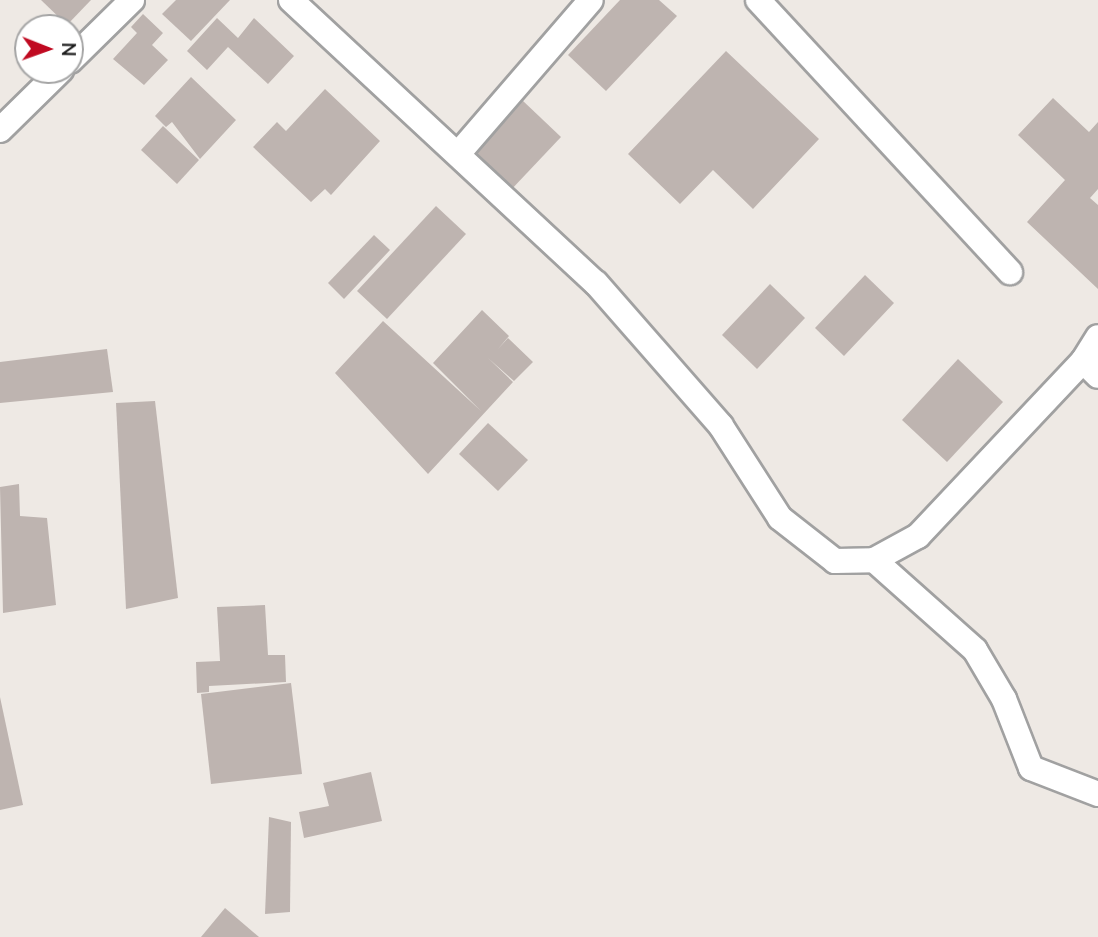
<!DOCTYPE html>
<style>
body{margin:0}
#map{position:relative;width:1098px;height:937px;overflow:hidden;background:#eee9e4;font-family:"Nunito Sans",sans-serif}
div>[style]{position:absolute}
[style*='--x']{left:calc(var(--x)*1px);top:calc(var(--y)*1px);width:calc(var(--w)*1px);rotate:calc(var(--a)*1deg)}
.building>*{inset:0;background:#beb4b0}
.roads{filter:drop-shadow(2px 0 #a1a1a1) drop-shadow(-2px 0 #a1a1a1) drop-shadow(0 2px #a1a1a1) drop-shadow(0 -2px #a1a1a1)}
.street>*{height:24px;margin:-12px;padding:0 12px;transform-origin:12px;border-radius:12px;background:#fff}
span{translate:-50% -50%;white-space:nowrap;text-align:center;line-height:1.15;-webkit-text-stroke:5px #fff;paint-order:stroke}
.north{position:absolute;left:14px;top:14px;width:70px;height:70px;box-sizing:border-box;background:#fff;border:2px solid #a5a5a5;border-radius:50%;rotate:91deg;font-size:19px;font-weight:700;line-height:28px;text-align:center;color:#1d1d1d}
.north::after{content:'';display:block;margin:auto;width:24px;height:32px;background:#c00a21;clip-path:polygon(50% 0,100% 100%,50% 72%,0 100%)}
</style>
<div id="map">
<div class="building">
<i style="clip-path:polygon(41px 0,91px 0,67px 25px)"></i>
<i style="clip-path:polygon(176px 0,230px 0,191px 41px,162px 14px)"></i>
<i style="clip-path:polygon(620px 0,659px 0,677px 16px,606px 91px,568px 55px)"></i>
<i style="clip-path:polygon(143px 14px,163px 33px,152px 45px,168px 60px,144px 85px,113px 59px,137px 33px,131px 27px)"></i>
<i style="clip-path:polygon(217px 18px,238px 38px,254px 18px,294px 56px,268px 84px,228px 47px,207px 70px,187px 51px)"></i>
<i style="clip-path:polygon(726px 51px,819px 139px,753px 209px,713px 170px,680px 204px,628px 154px)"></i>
<i style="clip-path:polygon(191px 77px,236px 120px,200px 159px,172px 122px,166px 127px,155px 116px)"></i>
<i style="clip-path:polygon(325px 89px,380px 141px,331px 195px,325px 189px,311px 202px,253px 147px,277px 122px,286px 131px)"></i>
<i style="clip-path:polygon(1053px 98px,1089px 132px,1098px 122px,1098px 189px,1090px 198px,1098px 205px,1098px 289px,1027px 222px,1065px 180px,1018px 135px)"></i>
<i style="clip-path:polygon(522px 100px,561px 137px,509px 192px,470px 156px)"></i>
<i style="clip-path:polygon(163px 126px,199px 160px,177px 184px,141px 150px)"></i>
<i style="clip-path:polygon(436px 206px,466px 234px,387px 319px,357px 291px)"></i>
<i style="clip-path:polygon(374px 235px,390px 250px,344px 299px,328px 283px)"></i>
<i style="clip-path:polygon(865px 275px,894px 303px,844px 356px,815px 328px)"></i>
<i style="clip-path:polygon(770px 284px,805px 318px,757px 369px,722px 335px)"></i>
<i style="clip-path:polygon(482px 310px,509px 336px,498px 349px,508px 338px,533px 362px,514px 381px,488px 358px,513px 382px,428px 474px,335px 373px,383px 321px,481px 411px,433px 363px)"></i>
<i style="clip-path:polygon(107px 349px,113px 392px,0 403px,0 362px)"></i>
<i style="clip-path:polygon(958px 359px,1003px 402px,947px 462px,902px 420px)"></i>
<i style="clip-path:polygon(155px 401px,178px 598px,126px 609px,116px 403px)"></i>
<i style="clip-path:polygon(488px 423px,528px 460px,498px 491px,459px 454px)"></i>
<i style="clip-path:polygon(19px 484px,20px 516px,47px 518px,56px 605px,3px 613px,0 487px)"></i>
<i style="clip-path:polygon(265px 605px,268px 655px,285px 655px,286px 682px,209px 686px,209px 692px,197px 693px,196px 662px,220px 661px,217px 607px)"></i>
<i style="clip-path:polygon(291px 683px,302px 774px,211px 784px,201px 694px)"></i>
<i style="clip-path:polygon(0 697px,23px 805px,0 810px)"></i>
<i style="clip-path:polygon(371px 772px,382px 821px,304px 838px,299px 812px,329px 806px,323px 783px)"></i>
<i style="clip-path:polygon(269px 817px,291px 822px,290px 912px,265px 914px)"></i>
<i style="clip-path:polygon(225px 908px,259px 937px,201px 937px)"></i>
</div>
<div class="roads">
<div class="street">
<i style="--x:291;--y:0;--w:416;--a:42.9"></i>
<i style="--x:596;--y:283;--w:190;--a:48.8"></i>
<i style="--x:721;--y:426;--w:109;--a:57.3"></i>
<i style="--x:780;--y:518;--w:70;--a:38"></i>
<i style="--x:835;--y:561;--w:39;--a:-1"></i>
<i style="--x:874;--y:560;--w:50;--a:-28.6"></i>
<i style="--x:918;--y:536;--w:241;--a:-46.7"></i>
<i style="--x:1083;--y:361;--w:21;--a:45"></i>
<i style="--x:758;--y:0;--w:371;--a:47.2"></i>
<i style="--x:70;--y:61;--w:87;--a:-44.5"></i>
<i style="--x:0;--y:130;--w:86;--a:-44.5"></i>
<i style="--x:458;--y:154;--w:203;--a:-49.2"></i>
<i style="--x:1083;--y:361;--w:28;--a:-58"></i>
<i style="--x:874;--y:560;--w:135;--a:41.7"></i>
<i style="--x:975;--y:650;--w:57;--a:59.4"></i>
<i style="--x:1004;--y:699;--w:74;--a:68.6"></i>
<i style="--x:1031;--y:768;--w:72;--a:21.2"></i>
</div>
</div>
<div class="north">N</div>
</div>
